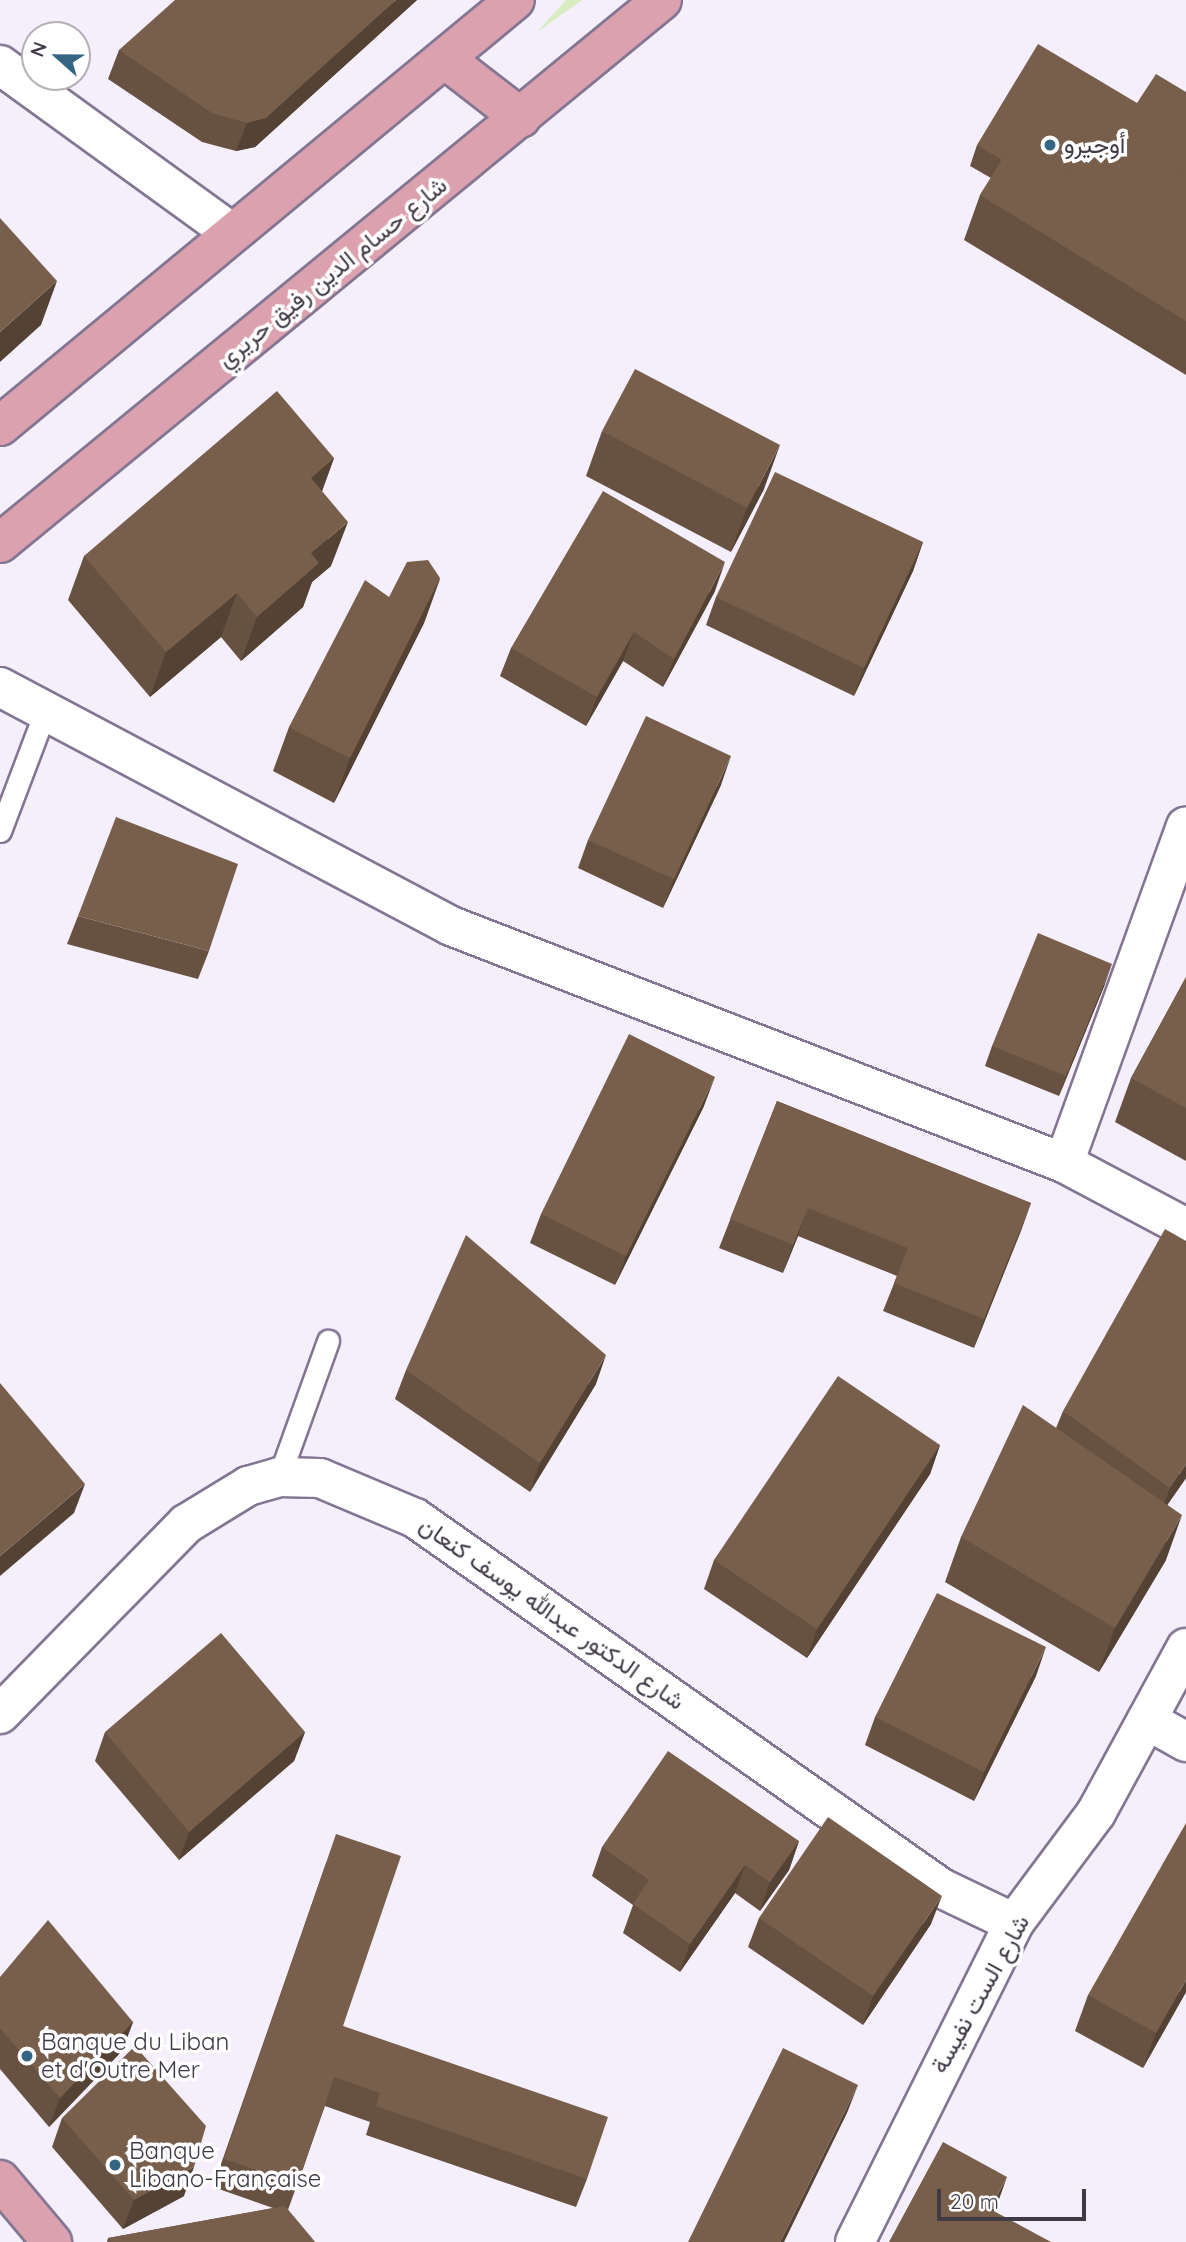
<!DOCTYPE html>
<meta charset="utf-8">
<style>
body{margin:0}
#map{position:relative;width:1186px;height:2242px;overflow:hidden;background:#f4effb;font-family:Quicksand,Vazirmatn,sans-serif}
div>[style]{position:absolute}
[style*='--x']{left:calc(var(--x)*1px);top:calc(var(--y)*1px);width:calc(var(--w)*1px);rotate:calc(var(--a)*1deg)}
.green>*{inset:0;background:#d7edbf}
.roads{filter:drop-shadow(2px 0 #837692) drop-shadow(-2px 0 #837692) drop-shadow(0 2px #837692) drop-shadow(0 -2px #837692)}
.service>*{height:21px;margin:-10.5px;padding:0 10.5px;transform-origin:10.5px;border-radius:10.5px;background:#fff}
.minor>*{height:38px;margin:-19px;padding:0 19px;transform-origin:19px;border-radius:19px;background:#fff}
.primary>*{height:38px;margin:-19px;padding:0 19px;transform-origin:19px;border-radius:19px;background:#dca1af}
.wall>*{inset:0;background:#675241}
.shaded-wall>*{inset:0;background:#544235}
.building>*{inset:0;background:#785f4c}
.dots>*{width:19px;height:19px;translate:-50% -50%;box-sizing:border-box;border:4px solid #fff;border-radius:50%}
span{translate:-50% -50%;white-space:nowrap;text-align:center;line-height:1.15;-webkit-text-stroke:7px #fff;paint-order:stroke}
.poi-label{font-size:24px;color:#403a46}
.left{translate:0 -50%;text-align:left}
.street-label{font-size:24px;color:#403a46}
.north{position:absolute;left:21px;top:21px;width:70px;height:70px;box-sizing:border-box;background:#fff;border:2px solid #b3b0b5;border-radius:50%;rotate:291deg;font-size:19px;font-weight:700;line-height:28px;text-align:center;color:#403a46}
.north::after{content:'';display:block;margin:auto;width:24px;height:32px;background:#346684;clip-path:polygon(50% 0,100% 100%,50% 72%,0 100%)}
.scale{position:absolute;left:937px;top:2189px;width:149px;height:32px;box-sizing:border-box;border:4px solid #403a46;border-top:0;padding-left:9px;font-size:21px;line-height:24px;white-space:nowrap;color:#403a46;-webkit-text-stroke:5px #fff;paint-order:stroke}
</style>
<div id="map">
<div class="green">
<i style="clip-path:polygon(566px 0,582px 0,537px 32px)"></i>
</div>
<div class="roads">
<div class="service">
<i style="--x:0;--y:831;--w:127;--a:-69.3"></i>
<i style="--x:279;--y:1477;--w:145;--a:-70.2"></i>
</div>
<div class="minor">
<i style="--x:0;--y:65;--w:283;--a:35.9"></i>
<i style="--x:0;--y:687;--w:510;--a:27.92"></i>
<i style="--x:451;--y:926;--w:657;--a:21.14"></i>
<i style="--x:1064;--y:1163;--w:138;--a:28"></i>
<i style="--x:1064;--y:1163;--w:358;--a:-70.1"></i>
<i style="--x:0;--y:1714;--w:266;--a:-45.6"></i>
<i style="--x:186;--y:1524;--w:73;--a:-31.5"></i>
<i style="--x:248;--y:1486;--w:32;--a:-16"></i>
<i style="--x:279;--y:1477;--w:41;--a:1.4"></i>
<i style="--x:320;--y:1478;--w:103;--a:22.8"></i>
<i style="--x:415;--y:1518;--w:643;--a:35.12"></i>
<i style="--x:941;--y:1888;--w:81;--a:25.6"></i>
<i style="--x:1147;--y:1720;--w:45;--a:29.4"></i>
<i style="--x:855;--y:2242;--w:356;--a:-63.5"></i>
<i style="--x:1014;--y:1923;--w:137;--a:-53.3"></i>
<i style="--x:1096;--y:1813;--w:188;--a:-61.4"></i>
</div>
<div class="primary">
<i style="--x:445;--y:59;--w:96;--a:37.8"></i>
<i style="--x:0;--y:426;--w:668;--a:-39.6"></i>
<i style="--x:0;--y:543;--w:856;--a:-39.36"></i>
<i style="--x:0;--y:2180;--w:81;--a:50"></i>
</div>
</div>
<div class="wall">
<i style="clip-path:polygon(417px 0,255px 147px,236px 151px,202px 142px,108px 79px,119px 50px)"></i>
<i style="clip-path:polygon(1186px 92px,1186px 375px,964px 240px,980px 195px,991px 178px,970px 166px,977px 145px,1137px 103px)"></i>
<i style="clip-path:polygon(602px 431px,764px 489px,731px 552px,586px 476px)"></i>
<i style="clip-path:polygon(334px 458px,322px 491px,331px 566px,312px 582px,303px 607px,241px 661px,221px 637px,150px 697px,68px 600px,84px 556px)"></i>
<i style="clip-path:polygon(923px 542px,913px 571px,854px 696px,706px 625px,716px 597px)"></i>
<i style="clip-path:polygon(440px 579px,424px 623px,334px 803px,273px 771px,289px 727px,389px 597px)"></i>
<i style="clip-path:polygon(715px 591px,663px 687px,623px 661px,586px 726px,500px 676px,511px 648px)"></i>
<i style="clip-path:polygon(721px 785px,663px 908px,578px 868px,588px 840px)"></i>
<i style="clip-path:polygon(78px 916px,209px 951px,198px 979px,67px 944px)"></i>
<i style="clip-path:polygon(1186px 977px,1186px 1161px,1115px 1122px,1131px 1078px)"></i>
<i style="clip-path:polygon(1105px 984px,1059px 1096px,985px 1066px,992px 1046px)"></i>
<i style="clip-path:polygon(777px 1101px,1031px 1203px,974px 1348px,883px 1311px,897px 1276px,798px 1236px,783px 1273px,719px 1248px)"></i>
<i style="clip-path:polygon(704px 1106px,615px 1285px,530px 1243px,541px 1214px)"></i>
<i style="clip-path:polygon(406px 1370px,596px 1384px,530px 1492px,395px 1399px)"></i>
<i style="clip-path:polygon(1063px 1411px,1186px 1478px,1167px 1505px,1166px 1560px,1099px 1672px,945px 1582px,961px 1537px,1056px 1428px)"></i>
<i style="clip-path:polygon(940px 1445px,930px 1474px,807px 1658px,704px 1589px,714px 1560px)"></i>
<i style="clip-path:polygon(1036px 1676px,974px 1801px,865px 1745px,875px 1717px)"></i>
<i style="clip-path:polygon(105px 1732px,305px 1732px,294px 1761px,179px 1860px,95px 1761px)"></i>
<i style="clip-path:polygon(799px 1841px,789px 1870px,760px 1911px,735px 1893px,680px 1972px,623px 1933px,633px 1905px,592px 1876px,602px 1847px)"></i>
<i style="clip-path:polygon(326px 1863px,343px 2026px,587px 2179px,576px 2207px,366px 2135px,370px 2122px,325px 2106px,288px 2210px,315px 2242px,107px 2242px,108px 2238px,273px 2208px,213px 2187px)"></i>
<i style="clip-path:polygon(759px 1918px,931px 1924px,863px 2025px,748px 1947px)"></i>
<i style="clip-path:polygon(0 1977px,133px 2022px,122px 2051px,49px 2127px,0 2069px)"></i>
<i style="clip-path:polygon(1186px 1992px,1143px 2068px,1075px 2031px,1088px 1995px)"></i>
<i style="clip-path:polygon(62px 2118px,184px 2196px,123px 2229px,52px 2147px)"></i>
</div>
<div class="shaded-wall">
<i style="clip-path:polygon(396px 0,417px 0,255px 147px,236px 151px,247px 123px)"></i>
<i style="clip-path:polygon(57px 281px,41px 325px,0 362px,0 332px)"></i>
<i style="clip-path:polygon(780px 445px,764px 489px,731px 552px,747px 508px)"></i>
<i style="clip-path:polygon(334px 458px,318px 502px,311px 478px)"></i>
<i style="clip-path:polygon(348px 522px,331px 566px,312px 582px,303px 607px,241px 661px,257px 617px,311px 553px)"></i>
<i style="clip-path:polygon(923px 542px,913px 571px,854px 696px,864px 668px)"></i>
<i style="clip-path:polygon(725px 562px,715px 591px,663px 687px,674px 659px)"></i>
<i style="clip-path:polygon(440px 578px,424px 623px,334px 803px,350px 758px)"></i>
<i style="clip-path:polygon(237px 593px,221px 637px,150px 697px,166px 652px)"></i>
<i style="clip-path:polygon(634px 632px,623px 661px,586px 726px,597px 697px)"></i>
<i style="clip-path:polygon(731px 756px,721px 785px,663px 908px,674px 879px)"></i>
<i style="clip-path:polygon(1112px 964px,1105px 984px,1059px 1096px,1066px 1076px)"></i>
<i style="clip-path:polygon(715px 1077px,704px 1106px,615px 1285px,626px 1256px)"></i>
<i style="clip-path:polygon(1031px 1203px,1021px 1231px,974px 1348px,984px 1319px)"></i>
<i style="clip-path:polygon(808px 1208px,798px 1236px,783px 1273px,793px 1245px)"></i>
<i style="clip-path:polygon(606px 1355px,596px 1384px,530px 1492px,540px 1463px)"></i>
<i style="clip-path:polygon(940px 1445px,930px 1474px,807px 1658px,817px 1629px)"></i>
<i style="clip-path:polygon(1186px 1464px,1186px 1478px,1159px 1517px,1170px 1488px)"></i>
<i style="clip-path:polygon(85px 1484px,74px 1513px,0 1576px,0 1556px)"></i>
<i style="clip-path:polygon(1182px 1515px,1166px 1560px,1099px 1672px,1115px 1628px)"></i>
<i style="clip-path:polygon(1046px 1647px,1036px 1676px,974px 1801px,984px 1772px)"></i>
<i style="clip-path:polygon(305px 1732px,294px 1761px,179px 1860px,189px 1832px)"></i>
<i style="clip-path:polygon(799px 1841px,789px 1870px,760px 1911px,770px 1882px)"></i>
<i style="clip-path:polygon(745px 1865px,735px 1893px,680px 1972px,690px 1944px)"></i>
<i style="clip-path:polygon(942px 1896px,931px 1924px,863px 2025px,873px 1996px)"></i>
<i style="clip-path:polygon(1186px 1980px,1186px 1992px,1143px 2068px,1156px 2033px)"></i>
<i style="clip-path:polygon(133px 2022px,122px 2051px,49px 2127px,60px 2098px)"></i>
<i style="clip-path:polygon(858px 2085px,847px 2113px,784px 2242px,780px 2242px)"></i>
<i style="clip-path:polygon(194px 2167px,184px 2196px,123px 2229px,134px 2200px)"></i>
<i style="clip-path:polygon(1007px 2177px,997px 2205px,979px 2238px,990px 2209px)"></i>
</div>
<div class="building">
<i style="clip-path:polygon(175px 0,396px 0,266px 118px,247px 123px,212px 113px,119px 50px)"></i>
<i style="clip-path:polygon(1038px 44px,1137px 103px,1156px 74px,1186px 92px,1186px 176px,1113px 133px,1083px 180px,1015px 138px,1002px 160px,977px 145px)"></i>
<i style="clip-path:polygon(1113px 133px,1186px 176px,1186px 321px,980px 195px,1015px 138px,1083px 180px)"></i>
<i style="clip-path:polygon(0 218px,57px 281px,0 332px)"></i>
<i style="clip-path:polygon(635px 369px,780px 445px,747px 508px,602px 431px)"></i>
<i style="clip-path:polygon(277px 391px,334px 458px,311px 478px,348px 522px,311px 553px,319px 563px,257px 617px,237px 593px,166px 652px,84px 556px)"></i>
<i style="clip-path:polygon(775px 472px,923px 542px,864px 668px,716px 597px)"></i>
<i style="clip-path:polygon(603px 491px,725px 562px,674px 659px,634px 632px,597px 697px,511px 648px)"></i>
<i style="clip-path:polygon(428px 560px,440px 578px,350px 758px,289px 727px,365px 580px,389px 597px,407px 562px)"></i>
<i style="clip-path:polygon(646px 716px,731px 756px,674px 879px,588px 840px)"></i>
<i style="clip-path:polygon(116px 817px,238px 864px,209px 951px,78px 916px)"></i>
<i style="clip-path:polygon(1038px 933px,1112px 964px,1066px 1076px,992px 1046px)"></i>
<i style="clip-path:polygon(1186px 977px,1186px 1108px,1131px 1078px)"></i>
<i style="clip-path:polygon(629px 1034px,715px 1077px,626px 1256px,541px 1214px)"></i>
<i style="clip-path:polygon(777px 1101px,1031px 1203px,984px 1319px,894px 1283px,908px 1248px,808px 1208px,793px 1245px,730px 1219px)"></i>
<i style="clip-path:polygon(1165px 1229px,1186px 1241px,1186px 1464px,1170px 1488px,1063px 1411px)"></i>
<i style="clip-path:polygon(466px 1235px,606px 1355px,540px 1463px,406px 1370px)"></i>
<i style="clip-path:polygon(838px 1376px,940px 1445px,817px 1629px,714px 1560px)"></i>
<i style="clip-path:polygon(0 1383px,85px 1484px,0 1556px)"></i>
<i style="clip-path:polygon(1023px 1405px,1182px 1515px,1115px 1628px,961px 1537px)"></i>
<i style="clip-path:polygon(937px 1593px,1046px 1647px,984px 1772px,875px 1717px)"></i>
<i style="clip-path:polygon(221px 1633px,305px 1732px,189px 1832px,105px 1732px)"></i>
<i style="clip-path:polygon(668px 1751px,799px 1841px,770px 1882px,745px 1865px,690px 1944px,633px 1904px,649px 1880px,602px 1847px)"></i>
<i style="clip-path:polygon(828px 1817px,942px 1896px,873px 1996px,759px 1918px)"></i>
<i style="clip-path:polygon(1186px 1823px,1186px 1980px,1156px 2033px,1088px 1995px)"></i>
<i style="clip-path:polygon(336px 1834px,401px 1856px,343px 2026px,608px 2117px,587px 2179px,376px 2106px,380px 2093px,334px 2077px,298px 2184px,224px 2159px)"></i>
<i style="clip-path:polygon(48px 1920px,133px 2022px,60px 2098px,0 2028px,0 1977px)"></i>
<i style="clip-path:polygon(135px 2046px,206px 2126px,194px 2167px,134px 2200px,62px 2118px)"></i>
<i style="clip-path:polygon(783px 2048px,858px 2085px,780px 2242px,688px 2242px)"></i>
<i style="clip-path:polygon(943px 2142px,1007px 2177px,990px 2209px,1051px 2242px,889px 2242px)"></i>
<i style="clip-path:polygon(285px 2206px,315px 2242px,111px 2242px,108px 2238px)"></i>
</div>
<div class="dots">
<i style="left:1050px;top:145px;background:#346684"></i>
<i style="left:27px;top:2056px;background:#346684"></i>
<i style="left:115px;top:2165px;background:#346684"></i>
</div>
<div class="poi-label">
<span class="left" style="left:1064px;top:145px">أوجيرو</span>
<span class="left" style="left:41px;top:2056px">Banque du Liban<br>et d'Outre Mer</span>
<span class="left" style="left:129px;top:2165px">Banque<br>Libano-Française</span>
</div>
<div class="street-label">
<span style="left:332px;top:272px;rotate:-39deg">شارع حسام الدين رفيق حريري</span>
<span style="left:552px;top:1613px;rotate:35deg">شارع الدكتور عبدالله يوسف كنعان</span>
<span style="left:980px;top:1994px;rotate:-61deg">شارع الست نفيسة</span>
</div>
<div class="north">N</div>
<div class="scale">20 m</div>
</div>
